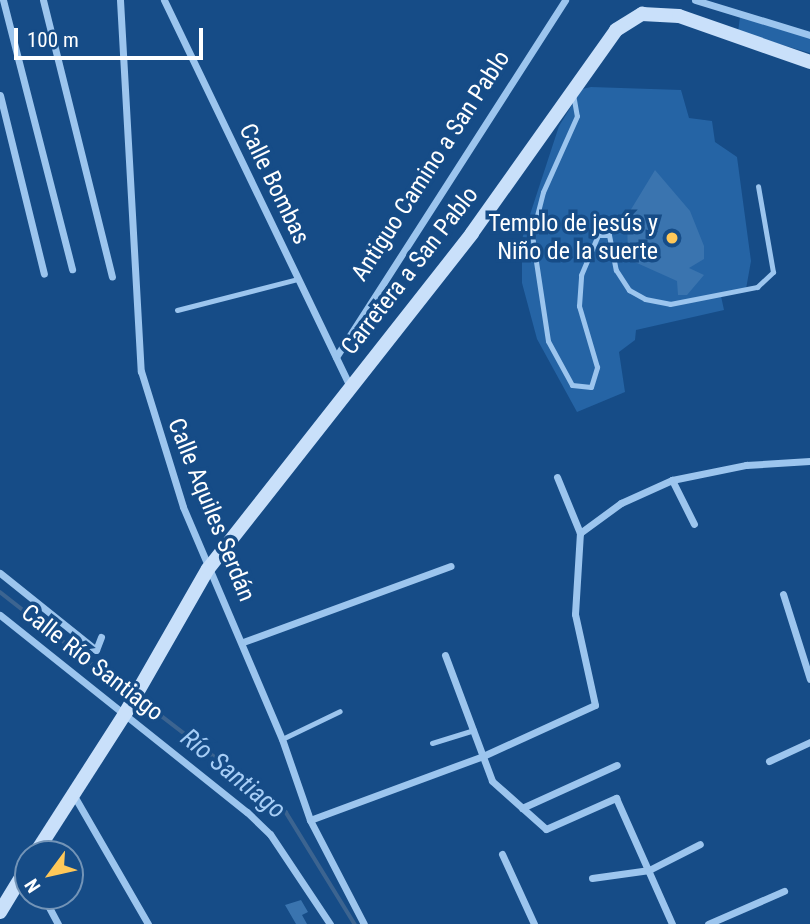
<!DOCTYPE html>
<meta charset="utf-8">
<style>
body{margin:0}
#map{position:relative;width:810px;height:924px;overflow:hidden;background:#164c87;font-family:"Roboto Condensed",sans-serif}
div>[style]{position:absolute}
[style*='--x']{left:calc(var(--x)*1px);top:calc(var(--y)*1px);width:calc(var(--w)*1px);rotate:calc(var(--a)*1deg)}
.green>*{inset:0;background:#2564a5}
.stream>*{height:3.5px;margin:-1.75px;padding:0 1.75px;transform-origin:1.75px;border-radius:1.75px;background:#3c6490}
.building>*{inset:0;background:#3a74af}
.service>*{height:5px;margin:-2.5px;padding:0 2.5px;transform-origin:2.5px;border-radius:2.5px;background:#9cc5ee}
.minor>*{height:7px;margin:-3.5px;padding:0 3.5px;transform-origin:3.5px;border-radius:3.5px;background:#9cc5ee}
.secondary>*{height:14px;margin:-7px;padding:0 7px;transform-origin:7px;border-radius:7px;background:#c9e0fa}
.dots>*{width:19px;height:19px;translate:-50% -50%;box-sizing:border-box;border:4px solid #164c87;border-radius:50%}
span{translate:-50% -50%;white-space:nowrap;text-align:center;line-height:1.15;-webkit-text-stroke:7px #164c87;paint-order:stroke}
.street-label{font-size:24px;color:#fff}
.poi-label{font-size:24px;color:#fff}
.right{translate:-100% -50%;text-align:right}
.water-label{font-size:26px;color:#a7cef6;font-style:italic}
.north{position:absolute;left:14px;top:840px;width:70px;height:70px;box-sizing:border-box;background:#164c87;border:2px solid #7394b7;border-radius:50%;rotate:237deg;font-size:19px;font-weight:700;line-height:28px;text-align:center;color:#fff}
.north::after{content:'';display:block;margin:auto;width:24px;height:32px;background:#ffc859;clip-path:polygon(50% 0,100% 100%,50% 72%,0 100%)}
.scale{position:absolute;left:14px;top:28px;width:189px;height:32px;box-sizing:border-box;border:4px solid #fff;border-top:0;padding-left:9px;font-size:21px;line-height:24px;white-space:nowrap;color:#fff;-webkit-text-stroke:5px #164c87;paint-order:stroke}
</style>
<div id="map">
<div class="green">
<i style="clip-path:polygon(740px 17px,810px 38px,810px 53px,738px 32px)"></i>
<i style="clip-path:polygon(591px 87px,681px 90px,689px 118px,712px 121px,715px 142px,737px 157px,751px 261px,746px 289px,721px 296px,724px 310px,636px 330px,635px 340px,619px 352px,625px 392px,577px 412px,537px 339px,522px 283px,522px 239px,559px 126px,582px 89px)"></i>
</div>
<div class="stream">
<i style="--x:0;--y:592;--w:151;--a:38"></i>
<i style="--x:146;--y:704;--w:177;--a:37.6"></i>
<i style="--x:286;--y:812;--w:132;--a:58.4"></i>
</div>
<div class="building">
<i style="clip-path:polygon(655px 170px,690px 211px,704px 246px,704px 259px,689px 268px,704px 275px,687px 295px,678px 295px,677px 281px,628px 259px,627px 216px)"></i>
<i style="clip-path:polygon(301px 900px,308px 912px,302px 915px,307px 924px,296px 924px,285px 905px)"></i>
</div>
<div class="service">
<i style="--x:573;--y:94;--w:22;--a:80"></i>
<i style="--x:577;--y:116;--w:83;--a:114.1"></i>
<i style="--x:543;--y:192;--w:44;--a:104.3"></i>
<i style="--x:532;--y:235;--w:107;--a:81.4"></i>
<i style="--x:548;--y:341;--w:50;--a:61.4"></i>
<i style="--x:572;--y:385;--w:19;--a:6"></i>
<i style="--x:591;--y:387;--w:21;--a:-73"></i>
<i style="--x:597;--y:367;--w:64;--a:-106.4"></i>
<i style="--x:579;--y:306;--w:31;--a:-86"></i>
<i style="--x:581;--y:275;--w:43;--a:-67"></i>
<i style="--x:598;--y:235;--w:11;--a:0"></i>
<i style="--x:609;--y:235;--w:36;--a:79"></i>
<i style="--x:616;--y:270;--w:24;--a:57"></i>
<i style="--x:629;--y:290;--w:18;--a:29"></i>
<i style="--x:645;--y:299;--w:25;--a:11"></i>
<i style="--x:670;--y:304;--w:89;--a:-11.1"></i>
<i style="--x:757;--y:287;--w:22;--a:-43"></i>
<i style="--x:773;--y:272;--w:87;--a:-99.9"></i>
<i style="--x:177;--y:310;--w:125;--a:-14.4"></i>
<i style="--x:282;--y:739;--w:64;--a:-25.8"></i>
<i style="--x:432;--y:743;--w:44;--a:-17.2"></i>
</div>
<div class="minor">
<i style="--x:3;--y:0;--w:278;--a:75.6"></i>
<i style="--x:43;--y:0;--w:285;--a:76"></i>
<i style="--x:120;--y:0;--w:372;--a:86.8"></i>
<i style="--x:141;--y:371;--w:142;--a:72.8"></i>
<i style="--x:183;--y:507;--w:252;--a:66.9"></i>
<i style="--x:282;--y:739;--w:86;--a:70.9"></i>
<i style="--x:310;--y:820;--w:117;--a:62.6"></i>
<i style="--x:164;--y:0;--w:426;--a:64.3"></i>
<i style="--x:695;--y:0;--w:120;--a:16.9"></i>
<i style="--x:0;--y:95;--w:184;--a:76.2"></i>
<i style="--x:336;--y:357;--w:424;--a:-57.3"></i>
<i style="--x:557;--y:477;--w:61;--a:67.7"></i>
<i style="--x:672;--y:480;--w:49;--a:63.4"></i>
<i style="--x:0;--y:573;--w:123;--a:38.7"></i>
<i style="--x:96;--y:650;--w:14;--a:-69"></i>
<i style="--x:783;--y:594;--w:89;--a:72.4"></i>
<i style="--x:0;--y:615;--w:316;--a:38.6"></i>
<i style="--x:247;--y:812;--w:32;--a:44"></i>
<i style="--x:270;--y:834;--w:108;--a:56.3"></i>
<i style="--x:243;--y:642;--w:221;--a:-20.1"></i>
<i style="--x:445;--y:655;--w:134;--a:69.5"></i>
<i style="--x:492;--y:781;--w:72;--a:41.6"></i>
<i style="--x:546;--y:829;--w:77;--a:-23.9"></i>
<i style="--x:616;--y:798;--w:138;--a:66"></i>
<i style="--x:769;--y:761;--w:45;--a:-24.9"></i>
<i style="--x:73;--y:794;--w:150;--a:60"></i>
<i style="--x:522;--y:808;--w:104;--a:-24.4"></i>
<i style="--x:310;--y:820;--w:184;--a:-20.3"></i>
<i style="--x:483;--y:756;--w:123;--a:-24.5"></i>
<i style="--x:595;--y:705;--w:93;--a:-102.4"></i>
<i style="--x:575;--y:614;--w:81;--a:-86.5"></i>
<i style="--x:580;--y:533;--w:51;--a:-36.2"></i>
<i style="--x:621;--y:503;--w:56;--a:-24.3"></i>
<i style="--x:672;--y:480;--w:76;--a:-11.5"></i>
<i style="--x:746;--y:465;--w:64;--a:-3.6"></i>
<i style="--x:502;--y:854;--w:77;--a:65.4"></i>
<i style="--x:592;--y:878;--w:58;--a:-8"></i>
<i style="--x:649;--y:870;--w:57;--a:-27"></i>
<i style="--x:43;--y:896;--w:32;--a:62"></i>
<i style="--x:708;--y:924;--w:83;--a:-23.5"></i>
</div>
<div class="secondary">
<i style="--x:35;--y:854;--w:169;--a:-57.3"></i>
<i style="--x:126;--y:712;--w:165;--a:-60.2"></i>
<i style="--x:208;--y:569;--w:427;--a:-51.8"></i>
<i style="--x:472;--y:233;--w:249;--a:-54.6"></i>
<i style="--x:616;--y:30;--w:31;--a:-32"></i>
<i style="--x:642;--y:14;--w:37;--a:3"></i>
<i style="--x:679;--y:16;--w:139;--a:19.3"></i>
<i style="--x:0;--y:912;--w:54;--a:-58.7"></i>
</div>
<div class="dots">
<i style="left:672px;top:238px;background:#ffc859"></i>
</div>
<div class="street-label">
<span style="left:431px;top:166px;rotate:-57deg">Antiguo Camino a San Pablo</span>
<span style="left:274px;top:184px;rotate:64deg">Calle Bombas</span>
<span style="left:410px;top:271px;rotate:-52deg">Carretera a San Pablo</span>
<span style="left:211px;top:510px;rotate:68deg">Calle Aquiles Serdán</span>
<span style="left:92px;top:663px;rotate:38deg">Calle Río Santiago</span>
</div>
<div class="poi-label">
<span class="right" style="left:658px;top:238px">Templo de jesús y<br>Niño de la suerte</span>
</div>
<div class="water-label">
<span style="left:233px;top:774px;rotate:39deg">Río Santiago</span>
</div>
<div class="north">N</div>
<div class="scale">100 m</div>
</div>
